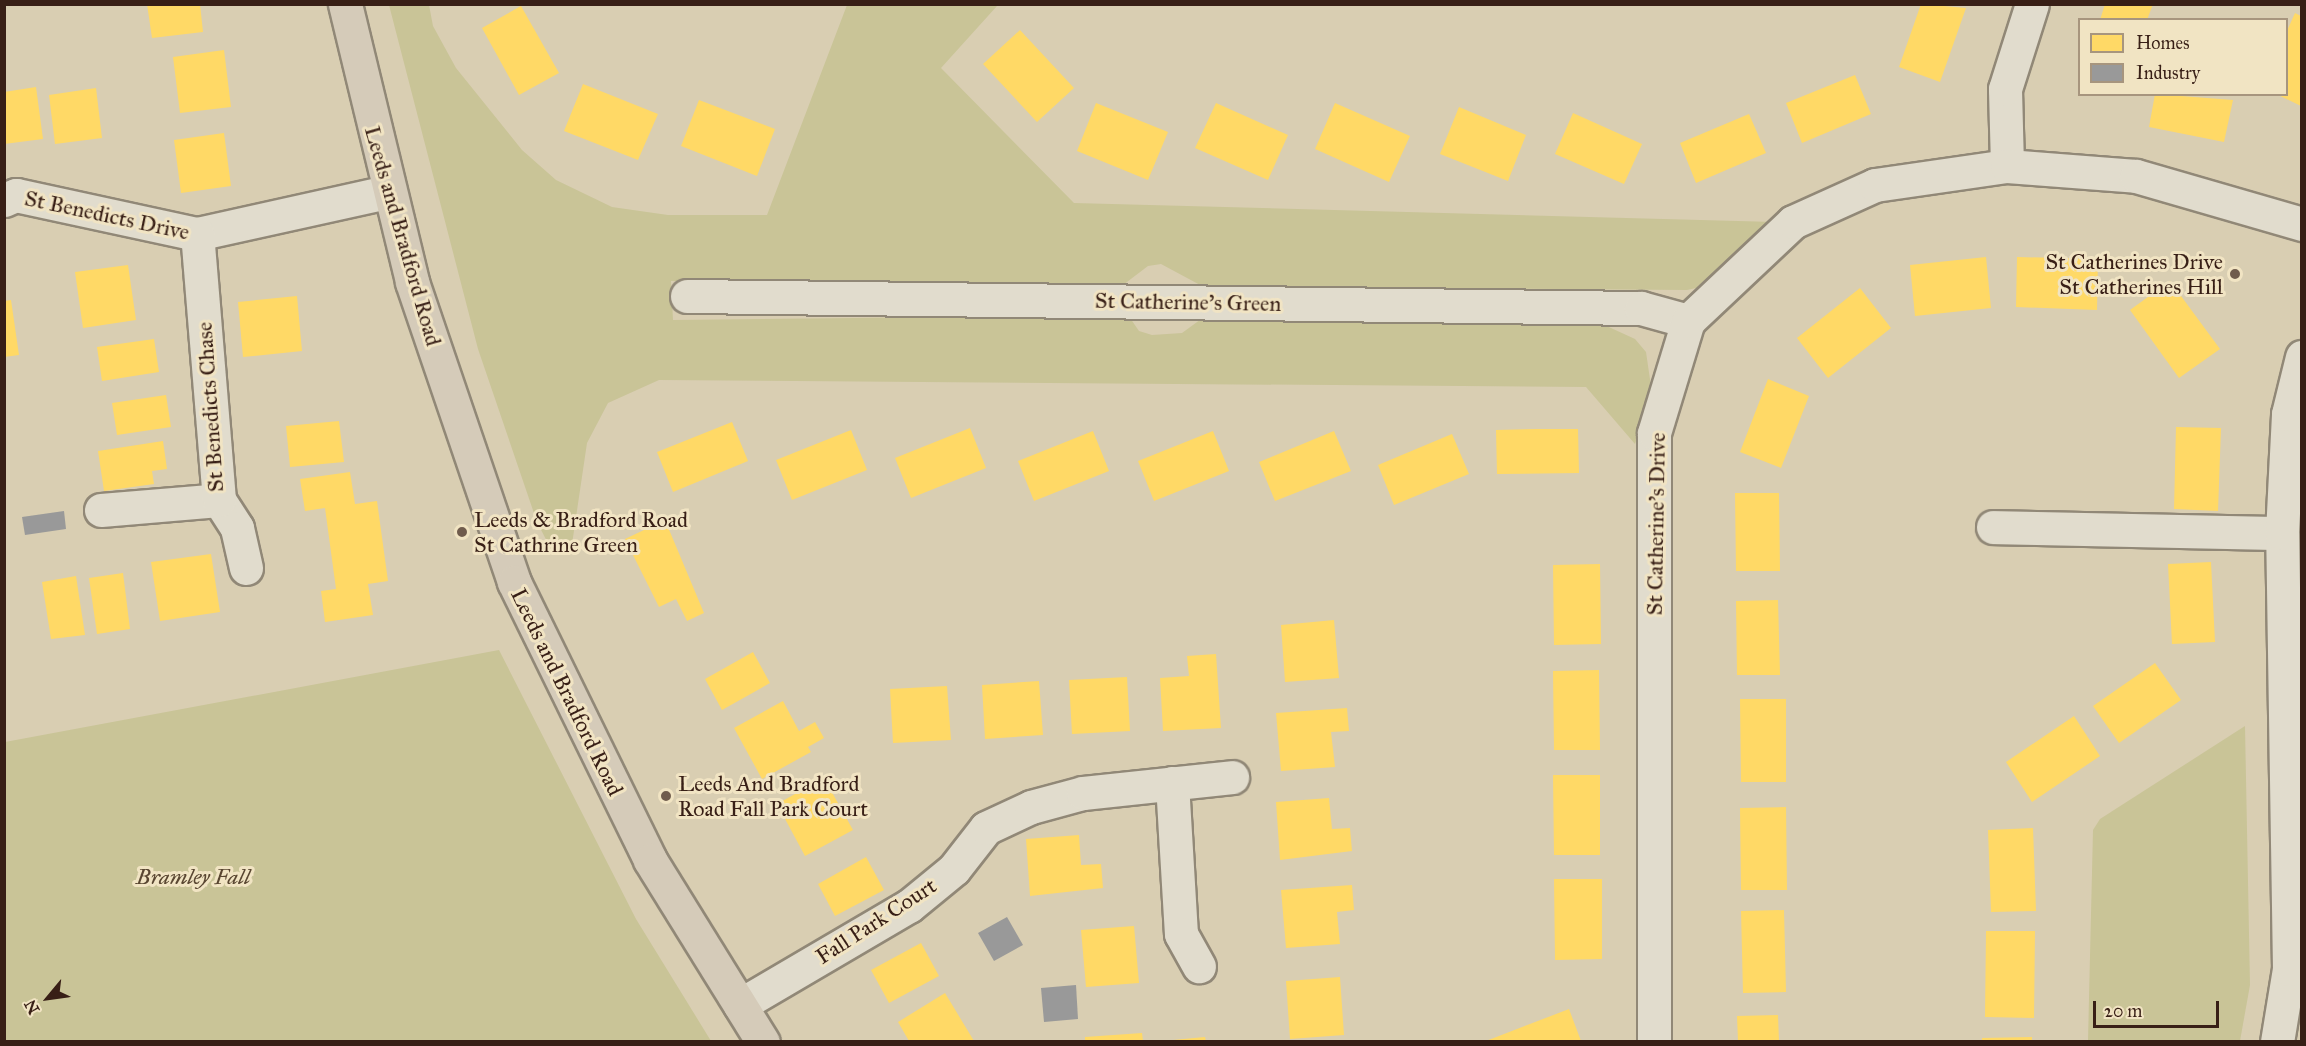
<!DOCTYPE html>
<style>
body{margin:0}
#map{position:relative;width:2306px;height:1046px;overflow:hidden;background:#d9ceb2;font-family:"IM FELL Great Primer",serif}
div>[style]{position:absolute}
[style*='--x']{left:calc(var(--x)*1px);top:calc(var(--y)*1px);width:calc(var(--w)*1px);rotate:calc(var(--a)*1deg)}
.green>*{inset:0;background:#c9c497}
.homes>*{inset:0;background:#ffd966}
.industry>*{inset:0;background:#999}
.roads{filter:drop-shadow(2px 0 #918877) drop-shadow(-2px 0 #918877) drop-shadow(0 2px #918877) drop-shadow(0 -2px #918877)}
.minor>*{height:33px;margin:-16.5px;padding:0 16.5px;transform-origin:16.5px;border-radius:16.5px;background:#e1dccd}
.major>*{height:33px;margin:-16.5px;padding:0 16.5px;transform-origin:16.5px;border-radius:16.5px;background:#d5cbb9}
.dots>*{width:16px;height:16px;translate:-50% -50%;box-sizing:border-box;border:3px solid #f1e4c3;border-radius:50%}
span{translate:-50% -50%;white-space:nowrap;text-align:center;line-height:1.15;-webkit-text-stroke:6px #f1e4c3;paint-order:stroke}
.street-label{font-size:22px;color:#381f16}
.poi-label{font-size:22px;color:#381f16}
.right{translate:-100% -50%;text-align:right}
.left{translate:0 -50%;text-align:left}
.park-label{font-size:22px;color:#594631;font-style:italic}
.frame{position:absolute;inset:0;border:6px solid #381f16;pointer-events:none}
.legend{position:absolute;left:2078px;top:18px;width:210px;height:78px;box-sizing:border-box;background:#f1e4c3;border:2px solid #a7957e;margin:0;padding:8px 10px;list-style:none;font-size:18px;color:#381f16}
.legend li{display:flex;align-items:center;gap:12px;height:30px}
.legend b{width:30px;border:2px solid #a7957e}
.north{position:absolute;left:18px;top:968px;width:60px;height:60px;-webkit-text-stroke:4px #f1e4c3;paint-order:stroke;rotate:241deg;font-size:16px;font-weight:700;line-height:24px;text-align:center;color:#381f16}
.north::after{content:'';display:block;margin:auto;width:21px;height:27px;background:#381f16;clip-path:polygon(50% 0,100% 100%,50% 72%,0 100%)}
.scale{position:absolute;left:2093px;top:1001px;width:126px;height:27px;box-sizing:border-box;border:3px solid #381f16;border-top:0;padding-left:8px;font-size:18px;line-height:21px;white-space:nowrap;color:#381f16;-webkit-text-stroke:4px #f1e4c3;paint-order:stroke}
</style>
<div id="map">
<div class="green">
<i style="clip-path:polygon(979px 4px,997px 6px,941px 68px,1074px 203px,1775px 222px,1705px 286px,1687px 290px,1202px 286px,1161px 264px,1148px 266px,1123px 285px,671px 281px,673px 320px,1128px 315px,1139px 331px,1152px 335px,1182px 333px,1204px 317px,1600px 323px,1635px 339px,1646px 352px,1652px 393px,1635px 444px,1586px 387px,659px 380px,608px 403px,587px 443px,571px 551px,554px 555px,537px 522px,478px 349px,389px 5px,429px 5px,433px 26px,456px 68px,522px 150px,556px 180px,612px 207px,668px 215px,767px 215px,847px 5px)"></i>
<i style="clip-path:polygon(499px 650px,636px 919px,711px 1041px,5px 1041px,5px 742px)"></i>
<i style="clip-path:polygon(2245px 726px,2250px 985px,2240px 1041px,2088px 1041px,2093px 830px,2100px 819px)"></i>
</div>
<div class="homes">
<i style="clip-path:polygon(147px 4px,200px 4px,203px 32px,152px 38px)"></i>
<i style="clip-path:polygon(1921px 4px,1966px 8px,1940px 82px,1899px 67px)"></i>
<i style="clip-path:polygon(2105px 4px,2153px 4px,2147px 20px,2100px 20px)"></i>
<i style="clip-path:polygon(521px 6px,559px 73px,519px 95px,482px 28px)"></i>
<i style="clip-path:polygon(2295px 13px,2301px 16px,2301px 106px,2276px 94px,2286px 94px,2286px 33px)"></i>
<i style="clip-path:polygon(1020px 30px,1074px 88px,1037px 122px,983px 64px)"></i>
<i style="clip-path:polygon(224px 50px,231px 107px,180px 113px,173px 57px)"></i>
<i style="clip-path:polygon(1855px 75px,1871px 114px,1802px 143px,1786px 103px)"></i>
<i style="clip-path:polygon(583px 84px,658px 114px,638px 160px,564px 131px)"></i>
<i style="clip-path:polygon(36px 87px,43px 139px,4px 144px,4px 92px)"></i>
<i style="clip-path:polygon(96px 88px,102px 138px,55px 144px,49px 95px)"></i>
<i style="clip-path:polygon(2155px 94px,2233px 100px,2224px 142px,2149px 127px)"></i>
<i style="clip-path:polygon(699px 100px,775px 129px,757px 176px,681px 146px)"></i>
<i style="clip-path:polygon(1096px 103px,1168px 132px,1148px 180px,1077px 151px)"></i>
<i style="clip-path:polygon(1216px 103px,1288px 135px,1268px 180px,1195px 148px)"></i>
<i style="clip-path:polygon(1335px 103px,1410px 136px,1389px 182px,1315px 149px)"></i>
<i style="clip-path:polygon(1459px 107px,1526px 135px,1508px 181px,1440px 154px)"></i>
<i style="clip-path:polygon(1573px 113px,1642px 144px,1624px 184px,1555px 154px)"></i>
<i style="clip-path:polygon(1749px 114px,1766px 153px,1696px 183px,1680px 143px)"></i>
<i style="clip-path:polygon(224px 133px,231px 186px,181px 193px,174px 140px)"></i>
<i style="clip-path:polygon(1986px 257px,1991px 308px,1915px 316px,1910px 265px)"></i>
<i style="clip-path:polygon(2017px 257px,2098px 259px,2097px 310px,2016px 307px)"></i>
<i style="clip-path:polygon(128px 265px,136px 320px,83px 328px,75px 272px)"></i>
<i style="clip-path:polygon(2170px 281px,2220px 349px,2179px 378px,2130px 310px)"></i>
<i style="clip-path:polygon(1860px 288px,1891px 328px,1828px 378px,1797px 338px)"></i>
<i style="clip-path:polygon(297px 296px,302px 351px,243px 357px,238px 302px)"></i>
<i style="clip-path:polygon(11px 300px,19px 355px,4px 357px,4px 301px)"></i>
<i style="clip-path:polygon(154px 339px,159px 372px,102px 381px,97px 347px)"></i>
<i style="clip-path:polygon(1768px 379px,1809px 396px,1781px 468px,1740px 452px)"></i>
<i style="clip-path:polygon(166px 395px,171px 427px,117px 435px,112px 403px)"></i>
<i style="clip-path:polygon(339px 421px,344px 462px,290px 467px,286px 426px)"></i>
<i style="clip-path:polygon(732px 422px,748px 461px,673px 492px,657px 452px)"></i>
<i style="clip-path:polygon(2176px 427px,2221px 428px,2218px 511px,2174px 509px)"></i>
<i style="clip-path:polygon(970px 428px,986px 468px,911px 498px,895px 458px)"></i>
<i style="clip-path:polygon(1538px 429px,1578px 429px,1579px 473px,1497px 474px,1496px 430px)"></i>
<i style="clip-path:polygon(851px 430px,867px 470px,792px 500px,776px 460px)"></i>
<i style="clip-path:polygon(1093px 431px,1109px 471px,1034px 501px,1018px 461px)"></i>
<i style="clip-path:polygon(1213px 431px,1229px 471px,1154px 501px,1138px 461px)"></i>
<i style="clip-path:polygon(1334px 431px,1351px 471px,1275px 501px,1259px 462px)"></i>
<i style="clip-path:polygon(1452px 434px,1469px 474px,1394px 505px,1378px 465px)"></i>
<i style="clip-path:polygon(163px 441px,167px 469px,152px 471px,154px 484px,104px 491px,98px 451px)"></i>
<i style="clip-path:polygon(350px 472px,355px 504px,377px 501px,388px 581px,368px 584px,373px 615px,325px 622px,321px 591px,336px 589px,325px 508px,305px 511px,300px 479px)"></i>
<i style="clip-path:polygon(1735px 493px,1779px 493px,1780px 571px,1736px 571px)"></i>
<i style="clip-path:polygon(665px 520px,704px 613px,687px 621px,676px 599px,659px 607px,625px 539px)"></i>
<i style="clip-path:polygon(211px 554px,220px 612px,160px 621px,151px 562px)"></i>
<i style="clip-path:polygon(2211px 562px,2215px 642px,2172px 644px,2168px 564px)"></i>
<i style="clip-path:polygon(1600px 564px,1601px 644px,1554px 645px,1553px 565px)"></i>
<i style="clip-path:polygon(123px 573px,130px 629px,97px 634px,89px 578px)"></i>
<i style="clip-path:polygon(76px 576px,85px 635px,51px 639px,42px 582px)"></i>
<i style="clip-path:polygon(1778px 600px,1780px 675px,1737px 675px,1736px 601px)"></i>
<i style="clip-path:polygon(1334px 620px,1339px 678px,1285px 682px,1281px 625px)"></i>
<i style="clip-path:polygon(753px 652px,770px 683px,722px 710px,705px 679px)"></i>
<i style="clip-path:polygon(1216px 654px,1221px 728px,1163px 731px,1160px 678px,1189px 676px,1187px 656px)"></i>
<i style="clip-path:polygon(2155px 663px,2181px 700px,2119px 743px,2093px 706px)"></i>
<i style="clip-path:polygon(1599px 670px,1600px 750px,1554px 750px,1553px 671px)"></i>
<i style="clip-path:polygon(1127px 677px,1130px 731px,1072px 734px,1069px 680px)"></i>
<i style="clip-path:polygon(1039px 681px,1043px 735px,985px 739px,982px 685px)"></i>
<i style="clip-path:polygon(947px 686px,951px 740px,893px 743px,890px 689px)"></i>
<i style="clip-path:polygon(1740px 699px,1786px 699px,1786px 782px,1741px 782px)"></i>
<i style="clip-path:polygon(783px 701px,799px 731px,815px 722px,824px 738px,808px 747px,811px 752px,762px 779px,734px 728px)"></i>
<i style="clip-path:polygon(1347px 708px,1349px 731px,1331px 732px,1335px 767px,1281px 771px,1276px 713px)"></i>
<i style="clip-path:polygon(2074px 716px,2100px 756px,2032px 802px,2006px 762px)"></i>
<i style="clip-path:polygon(1553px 775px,1600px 775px,1600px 855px,1554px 855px)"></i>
<i style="clip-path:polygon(824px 778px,853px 830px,805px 856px,777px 804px)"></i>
<i style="clip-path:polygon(1329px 798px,1332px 829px,1350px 828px,1352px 851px,1280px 860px,1276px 802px)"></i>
<i style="clip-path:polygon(1786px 807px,1787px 890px,1741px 890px,1740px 808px)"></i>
<i style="clip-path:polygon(2033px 828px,2036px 911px,1991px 912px,1988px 830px)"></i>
<i style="clip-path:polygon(1079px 835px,1081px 865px,1101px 864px,1103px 888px,1030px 896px,1026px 839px)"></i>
<i style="clip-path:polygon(866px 857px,884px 890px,835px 916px,818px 884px)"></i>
<i style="clip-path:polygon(1554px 879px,1602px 879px,1602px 959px,1555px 960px)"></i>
<i style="clip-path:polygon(1352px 885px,1354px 910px,1337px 912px,1340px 944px,1286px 948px,1281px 890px)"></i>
<i style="clip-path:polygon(1784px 910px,1786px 992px,1743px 993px,1741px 911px)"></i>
<i style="clip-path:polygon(1134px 926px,1139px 983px,1086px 987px,1081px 930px)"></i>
<i style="clip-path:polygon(1986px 931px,2035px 931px,2034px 1018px,1985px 1017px)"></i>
<i style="clip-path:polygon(921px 943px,939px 976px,889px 1003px,871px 970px)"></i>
<i style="clip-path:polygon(1340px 977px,1344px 1035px,1290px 1039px,1286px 981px)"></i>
<i style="clip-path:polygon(945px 993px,974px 1041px,909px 1041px,898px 1022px)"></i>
<i style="clip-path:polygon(1569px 1009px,1581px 1041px,1486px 1041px)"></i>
<i style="clip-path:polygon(1778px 1015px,1779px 1041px,1738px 1041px,1737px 1016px)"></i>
<i style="clip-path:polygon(1142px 1033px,1143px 1041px,1085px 1041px,1085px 1037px)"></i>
<i style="clip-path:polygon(1205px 1037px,1206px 1041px,1173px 1041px,1173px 1040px)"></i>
<i style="clip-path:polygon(2032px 1037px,2032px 1041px,1982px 1041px,1982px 1038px)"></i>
</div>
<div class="industry">
<i style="clip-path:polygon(64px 511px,66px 529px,25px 535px,22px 517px)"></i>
<i style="clip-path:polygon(1007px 917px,1023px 945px,994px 961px,978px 933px)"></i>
<i style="clip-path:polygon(1076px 985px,1078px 1019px,1044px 1022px,1041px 988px)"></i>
</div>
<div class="roads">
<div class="minor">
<i style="--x:2007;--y:166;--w:77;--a:-91.5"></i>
<i style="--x:2005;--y:89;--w:89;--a:-72.4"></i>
<i style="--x:4;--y:200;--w:13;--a:-23"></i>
<i style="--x:16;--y:195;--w:185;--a:12.2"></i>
<i style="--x:197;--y:234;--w:195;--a:-12.5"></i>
<i style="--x:687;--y:296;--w:954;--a:0.72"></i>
<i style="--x:1641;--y:308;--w:49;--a:15.5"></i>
<i style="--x:219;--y:500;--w:33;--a:57"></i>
<i style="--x:237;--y:528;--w:41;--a:77.3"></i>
<i style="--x:101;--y:510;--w:118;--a:-4.8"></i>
<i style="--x:219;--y:500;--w:267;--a:-94.7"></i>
<i style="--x:1993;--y:527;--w:289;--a:1.2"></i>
<i style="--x:1172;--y:783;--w:151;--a:86.6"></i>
<i style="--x:1181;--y:934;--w:37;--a:61"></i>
<i style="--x:740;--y:1005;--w:196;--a:-30.4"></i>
<i style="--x:909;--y:906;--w:58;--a:-39.4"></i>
<i style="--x:954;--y:869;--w:52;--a:-52"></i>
<i style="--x:986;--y:828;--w:50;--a:-25"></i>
<i style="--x:1031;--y:807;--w:54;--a:-15.1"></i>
<i style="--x:1083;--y:793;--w:150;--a:-6.1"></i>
<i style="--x:1654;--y:1042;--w:609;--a:-90"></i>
<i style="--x:1654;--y:433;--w:117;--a:-73.1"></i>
<i style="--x:1688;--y:321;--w:144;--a:-43.3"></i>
<i style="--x:1793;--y:222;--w:90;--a:-24.3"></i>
<i style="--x:1875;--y:185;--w:133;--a:-8.2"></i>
<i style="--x:2007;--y:166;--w:129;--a:4.4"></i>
<i style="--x:2136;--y:176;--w:173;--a:16.1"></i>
<i style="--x:2277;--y:1042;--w:74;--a:-80.7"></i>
<i style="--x:2289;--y:969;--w:436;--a:-90.9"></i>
<i style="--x:2282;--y:533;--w:119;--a:-87.1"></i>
<i style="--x:2288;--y:414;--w:59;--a:-76.2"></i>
</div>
<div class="major">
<i style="--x:345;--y:4;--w:286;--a:76.4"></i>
<i style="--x:412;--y:282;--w:317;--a:71.2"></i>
<i style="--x:514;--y:582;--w:309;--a:63.9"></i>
<i style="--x:650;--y:860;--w:214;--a:58.2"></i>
</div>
</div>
<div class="dots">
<i style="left:2235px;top:274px;background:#705c4d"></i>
<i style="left:462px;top:532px;background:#705c4d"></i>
<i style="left:666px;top:796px;background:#705c4d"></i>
</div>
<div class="street-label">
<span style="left:107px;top:215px;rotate:12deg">St Benedicts Drive</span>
<span style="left:403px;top:236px;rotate:74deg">Leeds and Bradford Road</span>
<span style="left:1188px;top:302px;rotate:1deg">St Catherine's Green</span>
<span style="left:210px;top:407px;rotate:-94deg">St Benedicts Chase</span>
<span style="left:1656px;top:524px;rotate:-89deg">St Catherine's Drive</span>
<span style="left:567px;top:692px;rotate:64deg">Leeds and Bradford Road</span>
<span style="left:876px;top:921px;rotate:-33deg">Fall Park Court</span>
</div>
<div class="poi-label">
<span class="right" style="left:2223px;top:274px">St Catherines Drive<br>St Catherines Hill</span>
<span class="left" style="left:474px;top:532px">Leeds &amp; Bradford Road<br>St Cathrine Green</span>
<span class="left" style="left:678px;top:796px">Leeds And Bradford<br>Road Fall Park Court</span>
</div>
<div class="park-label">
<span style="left:193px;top:877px">Bramley Fall</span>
</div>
<div class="frame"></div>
<ul class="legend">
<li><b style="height:16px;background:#ffd966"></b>Homes</li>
<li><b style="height:16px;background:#999"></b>Industry</li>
</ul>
<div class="north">N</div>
<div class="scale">20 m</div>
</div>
